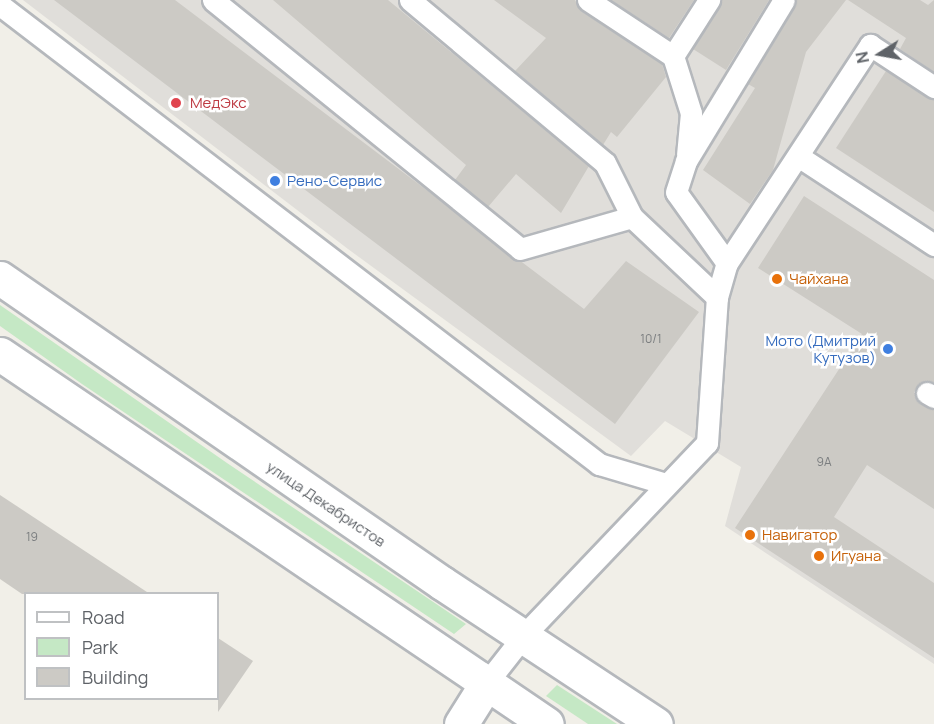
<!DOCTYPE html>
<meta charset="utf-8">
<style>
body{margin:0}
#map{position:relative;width:934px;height:724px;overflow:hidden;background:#f1efe8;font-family:Manrope,sans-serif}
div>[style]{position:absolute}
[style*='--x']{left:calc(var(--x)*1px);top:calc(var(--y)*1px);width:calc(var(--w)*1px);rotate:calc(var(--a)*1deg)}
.industrial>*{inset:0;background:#e0deda}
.green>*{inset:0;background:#c5e8c5}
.building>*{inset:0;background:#cccac5}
.roads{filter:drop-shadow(2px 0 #b5b8bc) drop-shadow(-2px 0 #b5b8bc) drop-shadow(0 2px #b5b8bc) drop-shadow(0 -2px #b5b8bc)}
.service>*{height:21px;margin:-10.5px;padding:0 10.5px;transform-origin:10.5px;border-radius:10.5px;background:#fff}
.minor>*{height:33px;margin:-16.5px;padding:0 16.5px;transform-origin:16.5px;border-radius:16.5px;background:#fff}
.tertiary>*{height:33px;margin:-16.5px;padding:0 16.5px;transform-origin:16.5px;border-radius:16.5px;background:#fff}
.dots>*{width:16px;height:16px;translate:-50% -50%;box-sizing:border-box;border:3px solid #fff;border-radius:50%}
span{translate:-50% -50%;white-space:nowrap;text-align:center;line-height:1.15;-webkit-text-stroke:5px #fff;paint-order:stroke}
.number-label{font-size:12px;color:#7a7d7f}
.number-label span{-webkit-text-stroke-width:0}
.health-label{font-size:15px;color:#be3a42}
.left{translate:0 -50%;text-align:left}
.shop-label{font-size:15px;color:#366cbe}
.right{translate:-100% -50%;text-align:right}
.food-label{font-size:15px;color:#c56008}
.street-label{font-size:15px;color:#5f6368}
.legend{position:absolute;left:24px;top:592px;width:195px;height:108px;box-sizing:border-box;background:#fff;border:2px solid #bfc1c3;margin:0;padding:8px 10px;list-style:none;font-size:18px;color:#5f6368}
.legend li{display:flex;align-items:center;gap:12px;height:30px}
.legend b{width:30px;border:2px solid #bfc1c3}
.north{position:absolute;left:850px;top:24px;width:60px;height:60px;-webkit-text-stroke:4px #fff;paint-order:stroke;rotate:259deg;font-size:16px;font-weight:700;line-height:24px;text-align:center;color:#5f6368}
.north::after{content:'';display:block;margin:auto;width:21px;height:27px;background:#5f6368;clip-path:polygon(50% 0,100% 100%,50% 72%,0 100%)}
</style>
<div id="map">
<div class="industrial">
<i style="clip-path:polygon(23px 0,934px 0,934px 664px,725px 526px,741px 467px,665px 421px,631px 456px,348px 249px)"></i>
</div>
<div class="green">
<i style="clip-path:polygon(0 305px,227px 463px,466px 624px,454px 634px,82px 384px,0 326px)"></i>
<i style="clip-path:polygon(557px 685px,617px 724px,588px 724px,546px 696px)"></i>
</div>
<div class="building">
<i style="clip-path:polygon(54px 0,175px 0,584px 309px,626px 261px,699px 312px,615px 424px)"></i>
<i style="clip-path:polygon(273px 0,388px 0,589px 166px,561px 213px,516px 174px,488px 207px,455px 180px,466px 165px)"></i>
<i style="clip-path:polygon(494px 0,575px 0,581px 11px,662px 64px,666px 77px,617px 137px,611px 132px,603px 145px,515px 71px,546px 38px)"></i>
<i style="clip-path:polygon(611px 0,694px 0,669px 38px)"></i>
<i style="clip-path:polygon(722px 0,769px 0,726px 70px,693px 49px)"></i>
<i style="clip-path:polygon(797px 0,846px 0,806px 52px,773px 170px,750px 204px,703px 170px,755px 88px,748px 84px)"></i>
<i style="clip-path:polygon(848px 0,920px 0,928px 5px,934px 0,934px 72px,900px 49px,906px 38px)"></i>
<i style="clip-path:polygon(886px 71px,934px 100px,934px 212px,836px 148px)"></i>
<i style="clip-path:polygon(804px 196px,934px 280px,934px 382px,921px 382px,914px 392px,920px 404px,934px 410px,934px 509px,867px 465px,834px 517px,934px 583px,934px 658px,735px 528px,862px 334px,758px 268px)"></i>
<i style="clip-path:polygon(0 495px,150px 594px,22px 594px,0 579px)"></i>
<i style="clip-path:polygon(218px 638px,253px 661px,218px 712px)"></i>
</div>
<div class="roads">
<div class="service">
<i style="--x:213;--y:0;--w:395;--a:39"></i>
<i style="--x:520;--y:249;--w:116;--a:-15.9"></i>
<i style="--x:410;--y:0;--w:254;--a:39.9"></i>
<i style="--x:605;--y:163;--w:60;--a:63.4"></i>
<i style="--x:632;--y:217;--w:117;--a:43.3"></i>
<i style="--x:588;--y:0;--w:102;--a:33.4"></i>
<i style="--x:673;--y:56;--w:60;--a:72.5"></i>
<i style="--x:691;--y:113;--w:42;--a:95.4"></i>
<i style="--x:0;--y:5;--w:755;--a:37.46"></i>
<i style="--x:599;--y:464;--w:70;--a:16.6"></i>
<i style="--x:673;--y:56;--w:67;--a:-57.3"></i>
<i style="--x:798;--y:156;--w:163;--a:33.2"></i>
<i style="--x:727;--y:263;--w:261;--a:-56.7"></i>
<i style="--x:870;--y:45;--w:77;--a:33.3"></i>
<i style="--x:927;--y:393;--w:8;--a:30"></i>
<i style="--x:488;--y:681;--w:60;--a:-51.8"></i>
<i style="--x:525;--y:634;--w:264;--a:-46.4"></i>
<i style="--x:707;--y:443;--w:146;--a:-86.1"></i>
<i style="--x:717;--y:297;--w:35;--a:-74"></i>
<i style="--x:727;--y:263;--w:87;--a:-125.7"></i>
<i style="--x:676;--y:192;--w:33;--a:-72"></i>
<i style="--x:686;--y:161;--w:188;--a:-58.7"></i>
</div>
<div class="minor">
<i style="--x:461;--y:724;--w:51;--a:-57.9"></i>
</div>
<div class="tertiary">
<i style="--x:0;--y:278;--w:537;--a:34.61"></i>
<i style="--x:442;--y:583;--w:256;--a:33.4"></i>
<i style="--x:0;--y:354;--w:660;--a:34.08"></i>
</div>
</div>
<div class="dots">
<i style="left:176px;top:103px;background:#e0444e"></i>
<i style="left:275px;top:181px;background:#3f7fe0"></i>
<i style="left:777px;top:279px;background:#e8710a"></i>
<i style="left:888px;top:349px;background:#3f7fe0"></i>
<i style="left:750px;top:535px;background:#e8710a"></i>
<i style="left:819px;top:556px;background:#e8710a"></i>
</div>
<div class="number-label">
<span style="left:651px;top:339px">10/1</span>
<span style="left:824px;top:462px">9А</span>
<span style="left:32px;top:537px">19</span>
</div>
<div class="health-label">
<span class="left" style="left:190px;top:103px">МедЭкс</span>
</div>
<div class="shop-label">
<span class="left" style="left:287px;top:181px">Рено-Сервис</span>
<span class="right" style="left:876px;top:349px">Мото (Дмитрий<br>Кутузов)</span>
</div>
<div class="food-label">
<span class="left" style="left:789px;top:279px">Чайхана</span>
<span class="left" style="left:762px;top:535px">Навигатор</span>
<span class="left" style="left:831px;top:556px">Игуана</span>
</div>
<div class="street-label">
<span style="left:326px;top:504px;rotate:34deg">улица Декабристов</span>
</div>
<ul class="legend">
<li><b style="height:8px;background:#fff"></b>Road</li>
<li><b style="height:16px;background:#c5e8c5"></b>Park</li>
<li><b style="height:16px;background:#cccac5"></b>Building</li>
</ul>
<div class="north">N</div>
</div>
